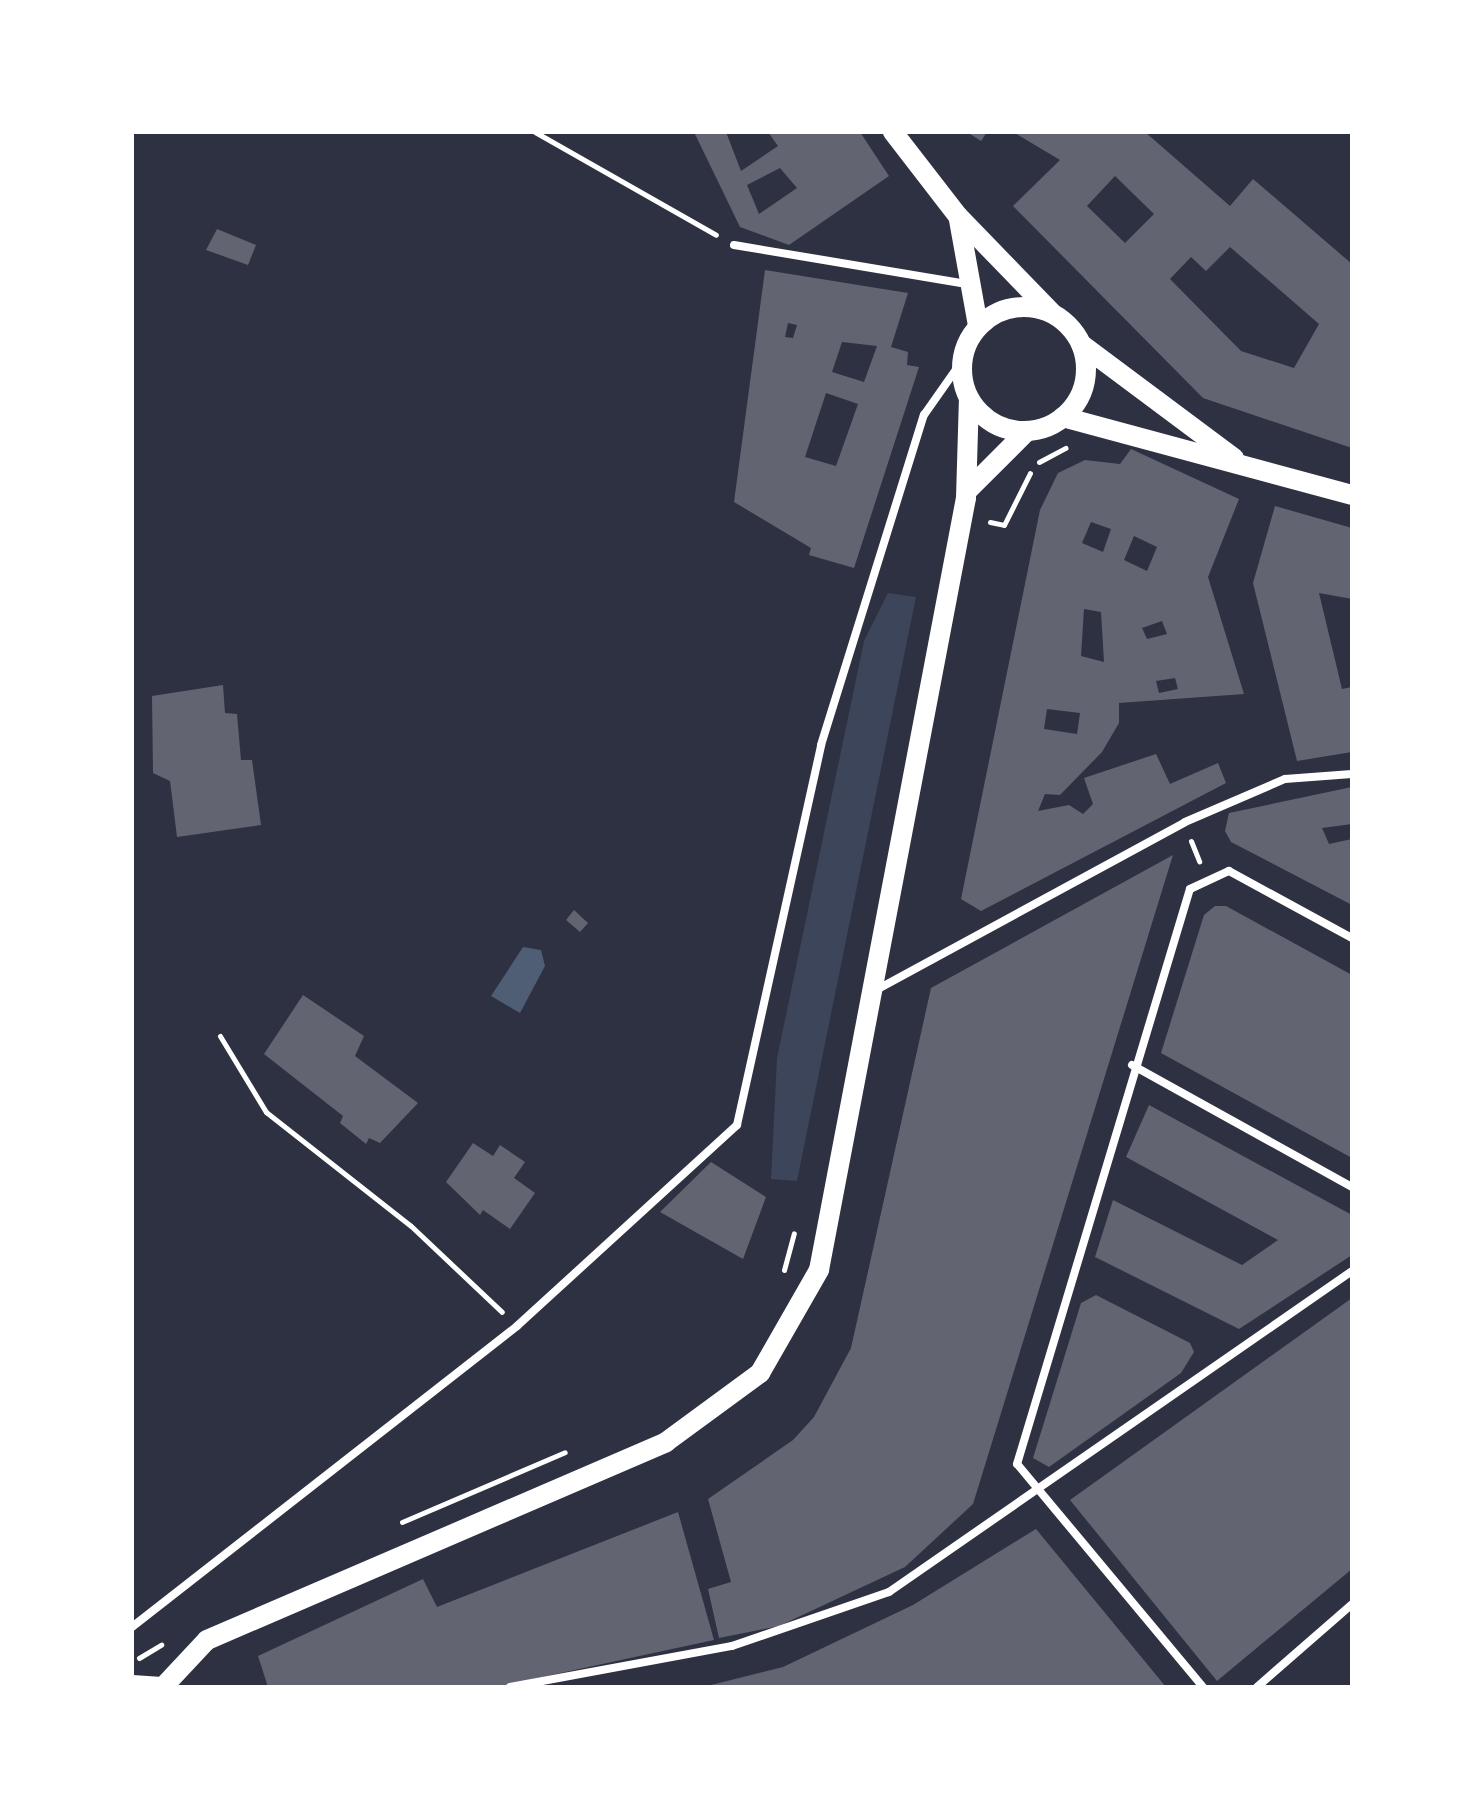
<!DOCTYPE html>
<style>
body{margin:0}
#map{position:relative;width:1484px;height:1819px;overflow:hidden;background:#2d3142;font-family:Barlow,sans-serif}
div>[style]{position:absolute}
[style*='--x']{left:calc(var(--x)*1px);top:calc(var(--y)*1px);width:calc(var(--w)*1px);rotate:calc(var(--a)*1deg)}
.green>*{inset:0;background:#3c4559}
.water>*{inset:0;background:#4f5d75}
.building>*{inset:0;background:#626471}
.path>*{height:5px;margin:-2.5px;padding:0 2.5px;transform-origin:2.5px;border-radius:2.5px;background:#fff}
.minor>*{height:8px;margin:-4px;padding:0 4px;transform-origin:4px;border-radius:4px;background:#fff}
.primary>*{height:20px;margin:-10px;padding:0 10px;transform-origin:10px;border-radius:10px;background:#fff}
.primary>.ring{margin:-10px;padding:0;box-sizing:content-box;background:none;border:20px solid #fff;border-radius:50%}
span{translate:-50% -50%;white-space:nowrap;text-align:center;line-height:1.15;-webkit-text-stroke:7px #fff;paint-order:stroke}
.frame{position:absolute;inset:0;border:134px solid #fff;pointer-events:none}
</style>
<div id="map">
<div class="green">
<i style="clip-path:polygon(888px 593px,916px 597px,797px 1181px,771px 1179px,777px 1058px,864px 641px)"></i>
</div>
<div class="water">
<i style="clip-path:polygon(523px 947px,541px 950px,545px 966px,520px 1013px,491px 996px)"></i>
</div>
<div class="building">
<i style="clip-path:polygon(evenodd,694px 132px,726px 132px,741px 171px,778px 146px,768px 132px,860px 132px,889px 176px,789px 245px,740px 227px,694px 132px,780px 168px,797px 188px,759px 214px,747px 185px,780px 168px)"></i>
<i style="clip-path:polygon(967px 132px,987px 132px,981px 141px)"></i>
<i style="clip-path:polygon(evenodd,1013px 132px,1145px 132px,1230px 206px,1253px 179px,1352px 264px,1352px 448px,1203px 398px,1013px 206px,1060px 160px,1013px 132px,1115px 176px,1154px 214px,1125px 243px,1087px 206px,1115px 176px,1013px 132px,1230px 247px,1319px 324px,1294px 368px,1241px 351px,1170px 279px,1191px 257px,1206px 271px,1230px 247px)"></i>
<i style="clip-path:polygon(217px 229px,256px 245px,248px 265px,206px 250px)"></i>
<i style="clip-path:polygon(evenodd,765px 270px,908px 293px,891px 347px,908px 352px,907px 365px,919px 367px,854px 568px,809px 555px,811px 548px,734px 502px,765px 270px,788px 323px,797px 325px,793px 338px,785px 337px,788px 323px,765px 270px,842px 342px,877px 346px,864px 382px,832px 372px,842px 342px,765px 270px,826px 393px,858px 404px,836px 466px,805px 457px,826px 393px)"></i>
<i style="clip-path:polygon(evenodd,1131px 449px,1239px 499px,1208px 577px,1244px 694px,1119px 703px,1119px 723px,1102px 752px,1060px 795px,1045px 794px,1038px 811px,1069px 805px,1083px 814px,1093px 804px,1084px 778px,1156px 754px,1170px 784px,1218px 763px,1226px 783px,981px 911px,961px 899px,1040px 510px,1058px 473px,1085px 460px,1120px 464px,1131px 449px,1091px 522px,1111px 529px,1103px 552px,1082px 543px,1091px 522px,1131px 449px,1134px 536px,1157px 547px,1147px 571px,1124px 560px,1134px 536px,1131px 449px,1084px 609px,1101px 612px,1104px 662px,1081px 656px,1084px 609px,1131px 449px,1162px 621px,1167px 634px,1147px 639px,1142px 628px,1162px 621px,1131px 449px,1175px 678px,1178px 689px,1159px 693px,1156px 681px,1175px 678px,1131px 449px,1047px 709px,1080px 713px,1077px 734px,1044px 729px,1047px 709px)"></i>
<i style="clip-path:polygon(1275px 506px,1352px 528px,1352px 599px,1319px 593px,1342px 689px,1352px 687px,1352px 752px,1297px 761px,1253px 583px)"></i>
<i style="clip-path:polygon(223px 685px,225px 713px,237px 714px,241px 760px,252px 760px,261px 825px,177px 837px,170px 781px,153px 773px,152px 696px)"></i>
<i style="clip-path:polygon(1352px 787px,1352px 824px,1322px 828px,1329px 844px,1352px 839px,1352px 905px,1231px 842px,1225px 831px,1229px 813px)"></i>
<i style="clip-path:polygon(1173px 855px,973px 1504px,905px 1567px,779px 1626px,719px 1638px,708px 1589px,731px 1582px,708px 1499px,793px 1440px,814px 1417px,851px 1348px,931px 988px)"></i>
<i style="clip-path:polygon(1215px 906px,1226px 906px,1352px 975px,1352px 1158px,1161px 1053px,1204px 915px)"></i>
<i style="clip-path:polygon(574px 910px,588px 923px,580px 932px,566px 920px)"></i>
<i style="clip-path:polygon(303px 995px,364px 1036px,355px 1056px,418px 1103px,380px 1143px,369px 1138px,366px 1144px,340px 1123px,343px 1116px,264px 1054px)"></i>
<i style="clip-path:polygon(1149px 1105px,1352px 1215px,1352px 1255px,1239px 1329px,1095px 1257px,1113px 1200px,1242px 1265px,1278px 1240px,1126px 1157px)"></i>
<i style="clip-path:polygon(473px 1143px,493px 1156px,500px 1145px,525px 1162px,514px 1178px,535px 1193px,510px 1229px,483px 1210px,480px 1215px,446px 1182px)"></i>
<i style="clip-path:polygon(711px 1162px,766px 1197px,743px 1259px,660px 1212px)"></i>
<i style="clip-path:polygon(1096px 1295px,1190px 1343px,1194px 1352px,1181px 1373px,1049px 1467px,1033px 1458px,1081px 1303px)"></i>
<i style="clip-path:polygon(1352px 1298px,1352px 1569px,1217px 1681px,1070px 1500px)"></i>
<i style="clip-path:polygon(678px 1512px,714px 1640px,505px 1685px,268px 1687px,258px 1656px,423px 1579px,437px 1607px)"></i>
<i style="clip-path:polygon(1036px 1529px,1166px 1687px,703px 1687px,783px 1667px,913px 1605px)"></i>
</div>
<div class="path">
<i style="--x:535;--y:132;--w:208;--a:29.6"></i>
<i style="--x:1039;--y:462;--w:30;--a:-28"></i>
<i style="--x:990;--y:522;--w:14;--a:12"></i>
<i style="--x:1004;--y:525;--w:58;--a:-63.4"></i>
<i style="--x:1191;--y:841;--w:22;--a:68"></i>
<i style="--x:220;--y:1036;--w:89;--a:58.8"></i>
<i style="--x:266;--y:1112;--w:184;--a:38.2"></i>
<i style="--x:411;--y:1226;--w:125;--a:43.4"></i>
<i style="--x:784;--y:1270;--w:38;--a:-75"></i>
<i style="--x:402;--y:1522;--w:177;--a:-23.2"></i>
<i style="--x:139;--y:1658;--w:26;--a:-31"></i>
</div>
<div class="minor">
<i style="--x:734;--y:245;--w:236;--a:9.5"></i>
<i style="--x:878;--y:989;--w:349;--a:-28.5"></i>
<i style="--x:1185;--y:822;--w:109;--a:-23.3"></i>
<i style="--x:1285;--y:779;--w:67;--a:-4.3"></i>
<i style="--x:1132;--y:1065;--w:252;--a:29"></i>
<i style="--x:132;--y:1627;--w:489;--a:-38"></i>
<i style="--x:517;--y:1326;--w:298;--a:-42.4"></i>
<i style="--x:737;--y:1125;--w:389;--a:-77.5"></i>
<i style="--x:821;--y:745;--w:346;--a:-72.7"></i>
<i style="--x:924;--y:415;--w:66;--a:-54.9"></i>
<i style="--x:510;--y:1687;--w:226;--a:-10.5"></i>
<i style="--x:732;--y:1646;--w:166;--a:-19"></i>
<i style="--x:889;--y:1592;--w:563;--a:-34.73"></i>
<i style="--x:1203;--y:1687;--w:290;--a:-129.8"></i>
<i style="--x:1017;--y:1464;--w:600;--a:-73.26"></i>
<i style="--x:1190;--y:889;--w:43;--a:-24.8"></i>
<i style="--x:1229;--y:871;--w:140;--a:28.6"></i>
<i style="--x:1257;--y:1687;--w:126;--a:-41.1"></i>
</div>
<div class="primary">
<i style="--x:893;--y:132;--w:106;--a:52.3"></i>
<i style="--x:958;--y:216;--w:134;--a:45.9"></i>
<i style="--x:959;--y:220;--w:108;--a:79.8"></i>
<i class="ring" style="left:962px;top:307px;width:104px;height:104px"></i>
<i style="--x:1081;--y:344;--w:191;--a:36.7"></i>
<i style="--x:1063;--y:417;--w:299;--a:15.1"></i>
<i style="--x:967;--y:491;--w:85;--a:-45"></i>
<i style="--x:132;--y:1685;--w:26;--a:4"></i>
<i style="--x:163;--y:1687;--w:64;--a:-46.9"></i>
<i style="--x:207;--y:1640;--w:500;--a:-23.3"></i>
<i style="--x:666;--y:1442;--w:117;--a:-36.3"></i>
<i style="--x:760;--y:1373;--w:119;--a:-60.2"></i>
<i style="--x:819;--y:1270;--w:786;--a:-79.22"></i>
<i style="--x:966;--y:498;--w:99;--a:-88.3"></i>
</div>
<div class="frame"></div>
</div>
